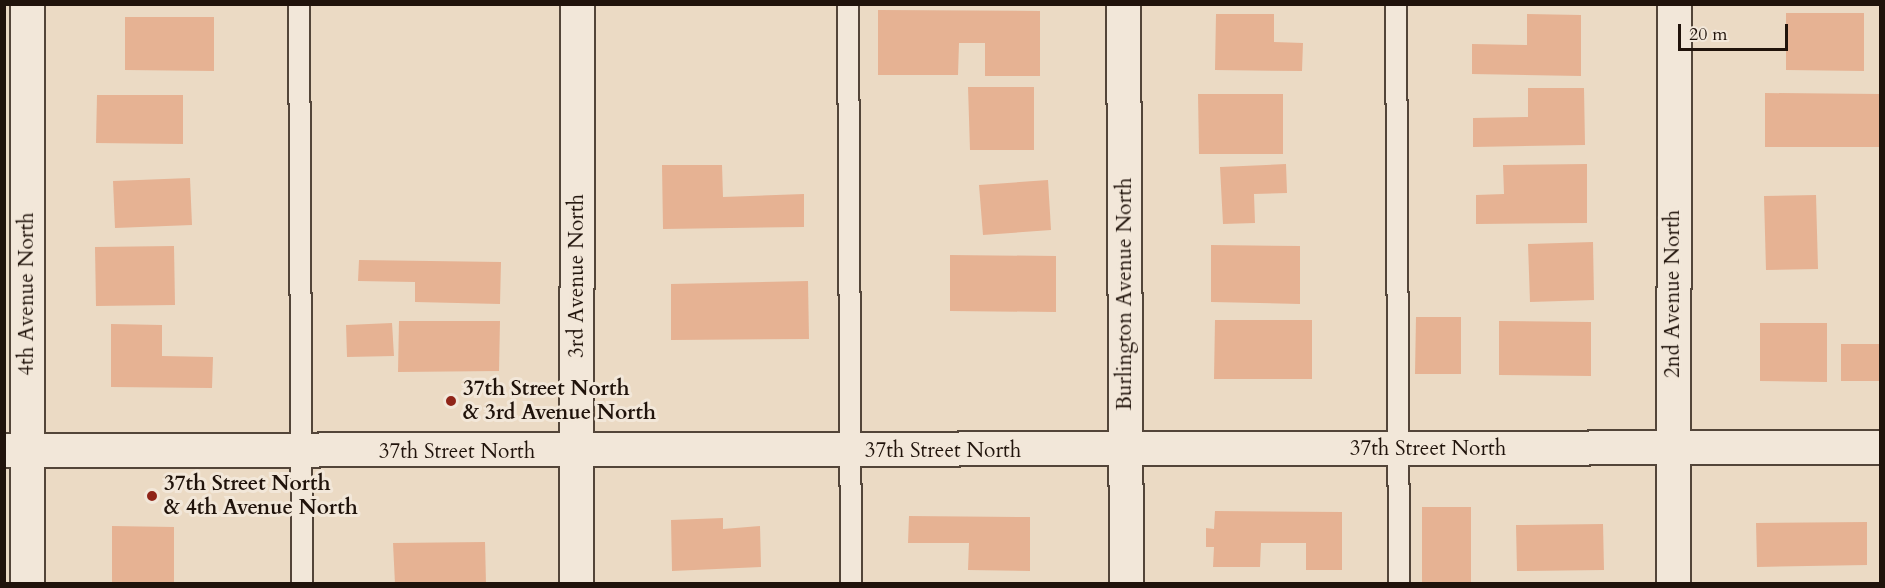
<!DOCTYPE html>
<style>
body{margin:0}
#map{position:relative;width:1885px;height:588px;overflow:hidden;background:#ebdac4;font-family:Cardo,serif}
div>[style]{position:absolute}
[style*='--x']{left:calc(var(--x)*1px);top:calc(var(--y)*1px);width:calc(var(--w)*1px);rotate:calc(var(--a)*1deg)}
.building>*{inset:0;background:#e6b293}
.roads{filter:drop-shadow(2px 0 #534539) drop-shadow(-2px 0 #534539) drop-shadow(0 2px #534539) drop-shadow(0 -2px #534539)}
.service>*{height:20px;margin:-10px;padding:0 10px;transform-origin:10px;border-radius:10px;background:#f2e7d9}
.minor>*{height:33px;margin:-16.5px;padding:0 16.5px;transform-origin:16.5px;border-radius:16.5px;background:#f2e7d9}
.tertiary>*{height:33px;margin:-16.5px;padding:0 16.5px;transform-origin:16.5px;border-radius:16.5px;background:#f2e7d9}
.dots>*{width:16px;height:16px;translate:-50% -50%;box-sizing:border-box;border:3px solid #f2e7d9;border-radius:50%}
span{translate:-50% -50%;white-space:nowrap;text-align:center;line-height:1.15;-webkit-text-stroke:6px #f2e7d9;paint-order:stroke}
.street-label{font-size:21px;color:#20130b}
.poi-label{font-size:21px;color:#20130b;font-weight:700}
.left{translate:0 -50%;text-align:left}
.frame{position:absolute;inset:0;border:6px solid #20130b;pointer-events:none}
.scale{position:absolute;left:1678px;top:24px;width:110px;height:27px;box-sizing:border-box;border:3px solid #20130b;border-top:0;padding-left:8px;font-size:18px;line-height:21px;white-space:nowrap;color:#20130b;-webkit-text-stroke:4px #f2e7d9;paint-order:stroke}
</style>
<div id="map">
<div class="building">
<i style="clip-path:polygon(878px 10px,1040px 11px,1040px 76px,985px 76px,985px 43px,959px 43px,958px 75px,878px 75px)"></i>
<i style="clip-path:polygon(1786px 13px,1864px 13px,1864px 71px,1786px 70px)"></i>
<i style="clip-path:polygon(1216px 14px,1274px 14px,1274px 42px,1303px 43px,1302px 71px,1215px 70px)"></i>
<i style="clip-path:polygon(1527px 14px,1581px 15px,1581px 76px,1472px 74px,1472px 44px,1527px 45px)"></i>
<i style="clip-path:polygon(125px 17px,214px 17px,214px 71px,125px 70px)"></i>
<i style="clip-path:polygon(968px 87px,1034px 87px,1034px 150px,970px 150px)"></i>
<i style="clip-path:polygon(1528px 88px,1584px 88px,1585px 145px,1473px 147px,1473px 118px,1528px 117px)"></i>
<i style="clip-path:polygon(1765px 93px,1880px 94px,1880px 147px,1765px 147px)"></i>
<i style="clip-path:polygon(1198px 94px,1283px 94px,1283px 154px,1199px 154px)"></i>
<i style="clip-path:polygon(97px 95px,183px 95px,183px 144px,96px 143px)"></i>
<i style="clip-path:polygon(1286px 164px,1287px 193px,1254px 194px,1255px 223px,1223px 224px,1220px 167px)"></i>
<i style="clip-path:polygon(1587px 164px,1587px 223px,1476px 224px,1476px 195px,1504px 194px,1503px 165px)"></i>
<i style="clip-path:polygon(662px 165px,722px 165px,723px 197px,804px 194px,804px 227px,663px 229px)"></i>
<i style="clip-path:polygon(190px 178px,192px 225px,115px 228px,113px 181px)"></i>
<i style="clip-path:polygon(1048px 180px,1051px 230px,983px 235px,979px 185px)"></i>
<i style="clip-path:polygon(1816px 195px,1818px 269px,1766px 270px,1764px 196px)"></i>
<i style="clip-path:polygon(1593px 242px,1594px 300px,1530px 302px,1528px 244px)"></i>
<i style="clip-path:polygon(1211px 245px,1300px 246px,1300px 304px,1211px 302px)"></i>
<i style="clip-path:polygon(174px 246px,175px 305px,96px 306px,95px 247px)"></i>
<i style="clip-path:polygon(950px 255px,1056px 256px,1056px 312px,950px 311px)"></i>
<i style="clip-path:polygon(359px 260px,501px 262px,500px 304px,415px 302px,415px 282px,358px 281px)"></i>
<i style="clip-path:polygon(808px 281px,809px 339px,671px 340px,671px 284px)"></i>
<i style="clip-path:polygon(1416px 317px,1461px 317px,1461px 374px,1415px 374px)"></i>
<i style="clip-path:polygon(1215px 320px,1312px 320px,1312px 379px,1214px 379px)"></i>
<i style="clip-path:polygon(399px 321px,500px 321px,499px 371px,398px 372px)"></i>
<i style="clip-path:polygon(1499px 321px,1591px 322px,1591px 376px,1499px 375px)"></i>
<i style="clip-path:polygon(392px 323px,394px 356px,347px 357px,346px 325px)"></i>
<i style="clip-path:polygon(1760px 323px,1827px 323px,1827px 382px,1760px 381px)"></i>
<i style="clip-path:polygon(111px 324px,162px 325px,162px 356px,213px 357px,212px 388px,111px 387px)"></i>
<i style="clip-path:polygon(1841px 344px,1880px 344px,1880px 381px,1841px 381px)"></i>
<i style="clip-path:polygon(1422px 507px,1471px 507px,1471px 584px,1422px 584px)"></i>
<i style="clip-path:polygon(1215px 511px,1342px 512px,1342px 570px,1306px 570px,1306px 543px,1261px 543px,1260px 567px,1213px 567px,1214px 547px,1206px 547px,1206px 528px,1214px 529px)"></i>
<i style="clip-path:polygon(909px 516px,1030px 517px,1030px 571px,968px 570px,969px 543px,908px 543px)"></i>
<i style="clip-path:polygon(723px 518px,723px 529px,760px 526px,761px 567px,672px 571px,671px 520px)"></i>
<i style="clip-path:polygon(1867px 522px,1867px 565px,1757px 567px,1756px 523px)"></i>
<i style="clip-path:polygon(1603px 524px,1604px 570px,1517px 571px,1516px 525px)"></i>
<i style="clip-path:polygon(112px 526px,174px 527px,174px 584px,112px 584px)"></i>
<i style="clip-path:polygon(485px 542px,486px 584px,395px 584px,393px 543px)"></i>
</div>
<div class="roads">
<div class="service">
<i style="--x:299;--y:4;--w:580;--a:89.7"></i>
<i style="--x:848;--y:4;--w:580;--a:89.7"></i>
<i style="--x:1396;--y:4;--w:580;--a:89.7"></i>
</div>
<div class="minor">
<i style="--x:27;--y:4;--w:580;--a:90"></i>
<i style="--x:1123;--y:4;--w:580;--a:89.7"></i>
<i style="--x:576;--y:584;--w:580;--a:-89.9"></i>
<i style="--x:1673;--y:584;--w:580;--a:-89.9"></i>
</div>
<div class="tertiary">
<i style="--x:4;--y:450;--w:1876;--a:-0.09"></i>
</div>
</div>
<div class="dots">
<i style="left:451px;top:401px;background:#8f2418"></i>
<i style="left:152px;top:496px;background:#8f2418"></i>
</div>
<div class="street-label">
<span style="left:577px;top:276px;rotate:-90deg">3rd Avenue North</span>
<span style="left:27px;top:294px;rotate:-90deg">4th Avenue North</span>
<span style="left:1125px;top:294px;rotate:-90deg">Burlington Avenue North</span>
<span style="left:1673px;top:294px;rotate:-90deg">2nd Avenue North</span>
<span style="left:1428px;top:449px">37th Street North</span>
<span style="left:943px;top:451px">37th Street North</span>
<span style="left:457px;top:452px">37th Street North</span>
</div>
<div class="poi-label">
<span class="left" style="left:463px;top:401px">37th Street North<br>&amp; 3rd Avenue North</span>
<span class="left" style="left:164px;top:496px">37th Street North<br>&amp; 4th Avenue North</span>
</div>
<div class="frame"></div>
<div class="scale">20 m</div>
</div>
